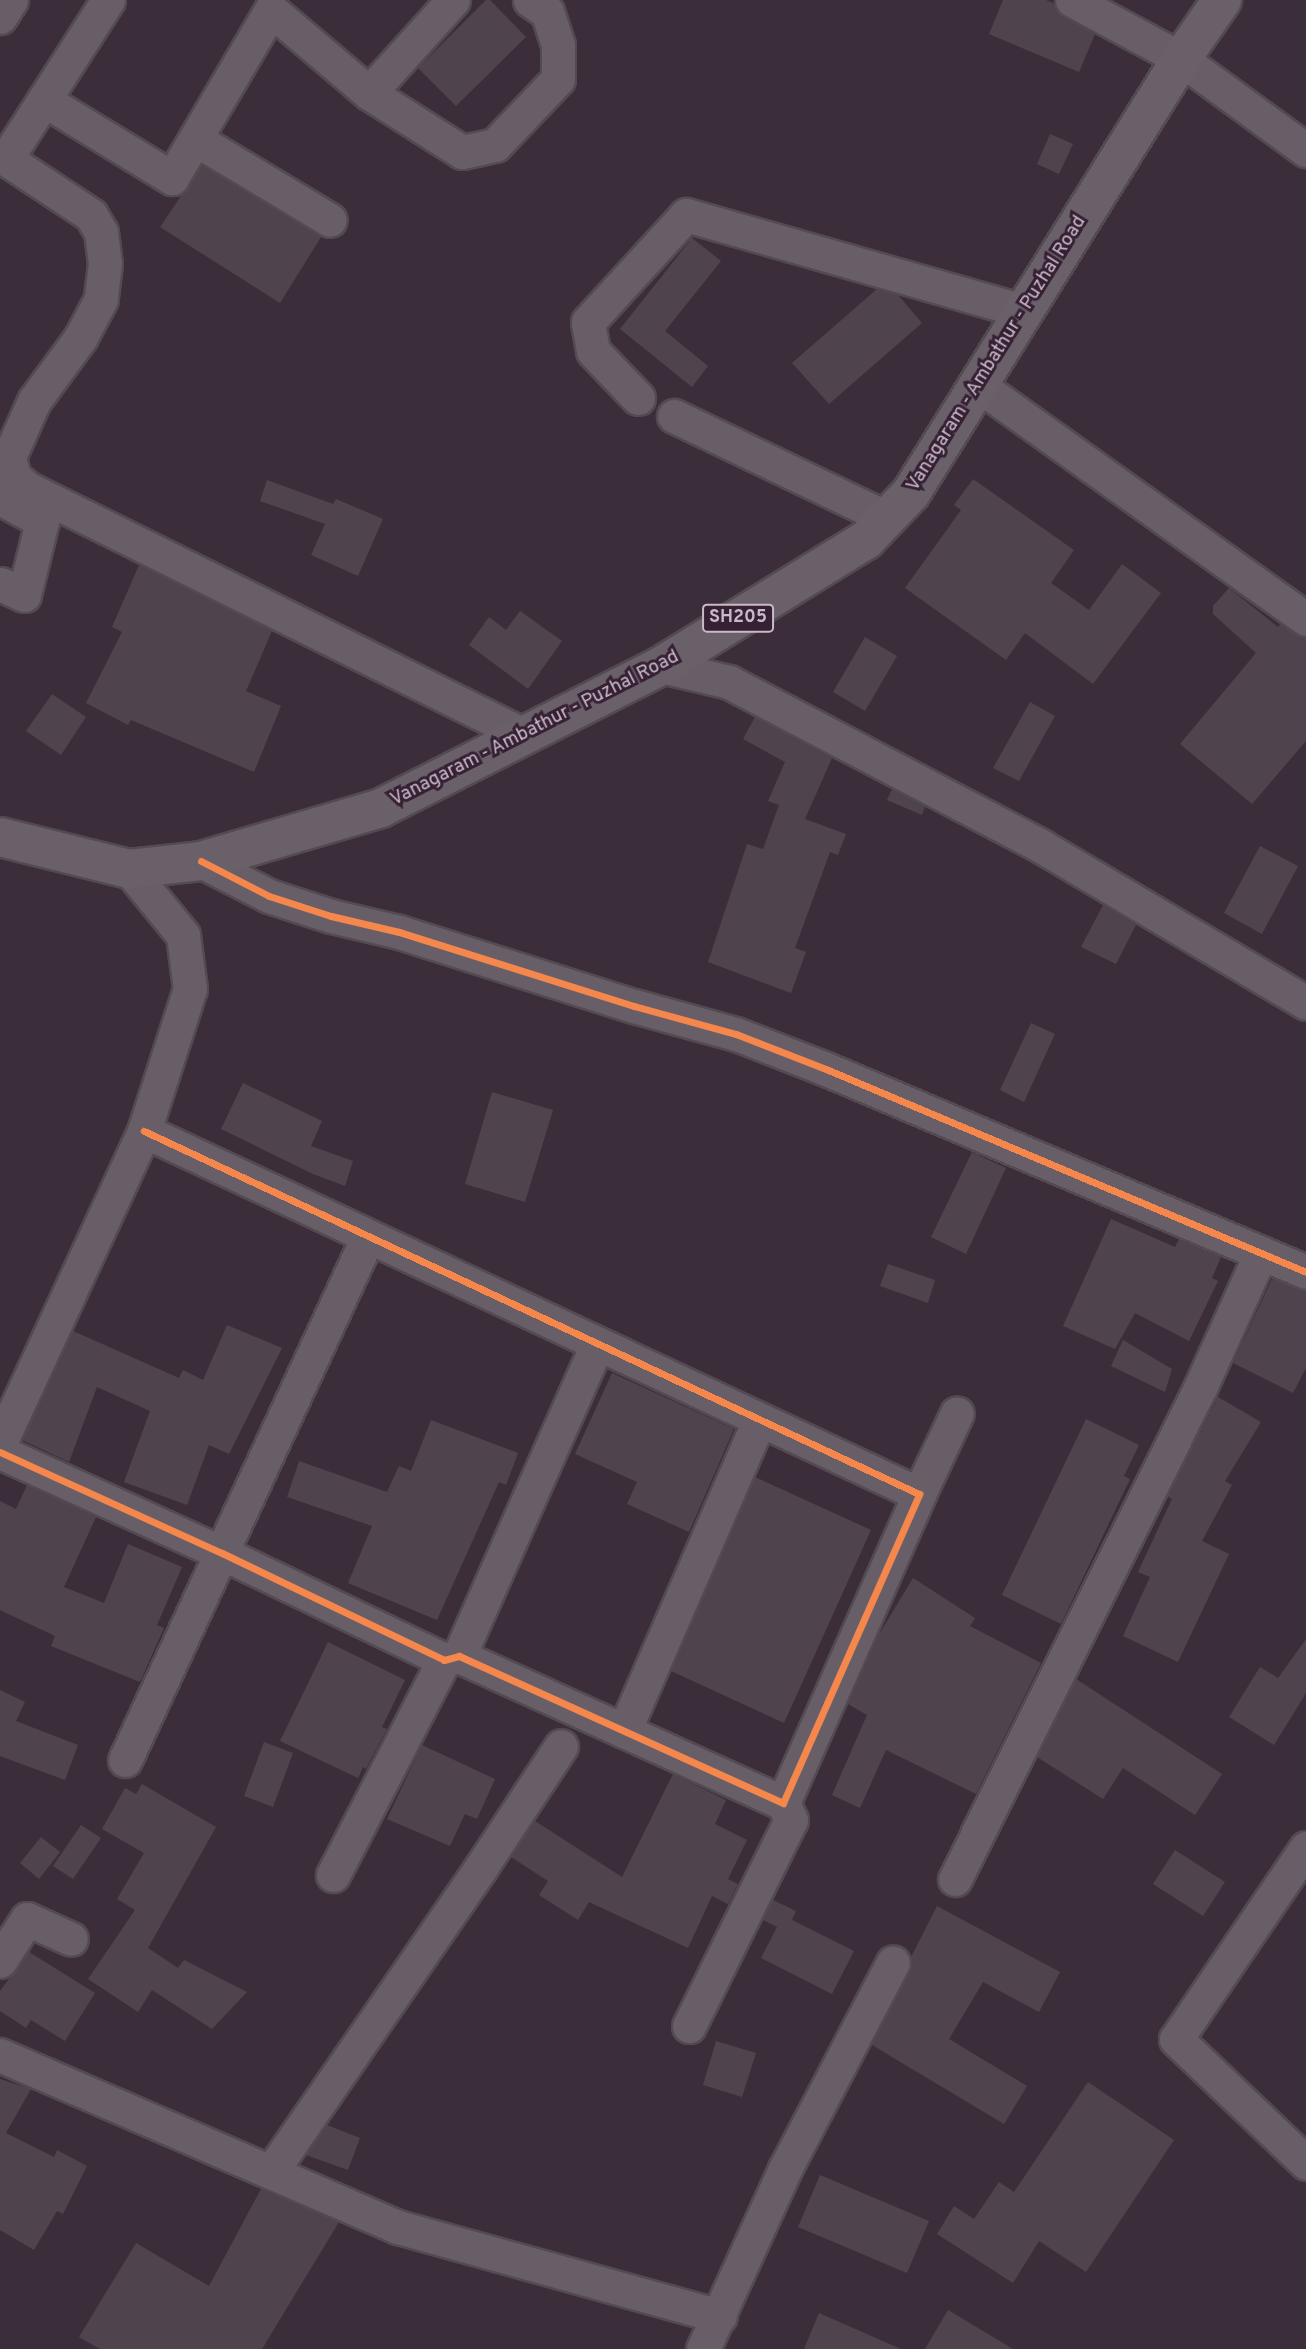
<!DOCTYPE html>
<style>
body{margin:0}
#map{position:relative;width:1306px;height:2349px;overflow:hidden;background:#3b2e3a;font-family:Overpass,sans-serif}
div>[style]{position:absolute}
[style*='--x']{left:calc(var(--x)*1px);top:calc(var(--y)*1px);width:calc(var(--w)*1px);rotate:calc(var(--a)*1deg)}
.building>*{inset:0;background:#4f444e}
.roads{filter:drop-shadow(2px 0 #534a52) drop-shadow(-2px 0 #534a52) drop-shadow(0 2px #534a52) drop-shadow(0 -2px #534a52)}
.minor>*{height:33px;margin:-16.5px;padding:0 16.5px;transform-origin:16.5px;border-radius:16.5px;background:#685e67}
.major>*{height:38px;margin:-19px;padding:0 19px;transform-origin:19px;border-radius:19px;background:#6a606a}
.cycleway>*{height:7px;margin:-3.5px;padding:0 3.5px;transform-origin:3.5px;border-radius:3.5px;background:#f5874c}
span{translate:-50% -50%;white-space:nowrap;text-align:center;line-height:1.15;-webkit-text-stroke:6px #352133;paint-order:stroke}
.shield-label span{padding:2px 5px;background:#352133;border:2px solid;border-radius:5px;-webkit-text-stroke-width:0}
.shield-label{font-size:18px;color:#cab9c8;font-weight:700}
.street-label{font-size:19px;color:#cab9c8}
</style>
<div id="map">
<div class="building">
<i style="clip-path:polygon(486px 0,490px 0,526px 37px,456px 106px,418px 68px)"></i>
<i style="clip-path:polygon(1003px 0,1046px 0,1053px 3px,1063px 17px,1095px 34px,1079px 72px,989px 34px)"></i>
<i style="clip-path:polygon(1050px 134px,1073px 144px,1059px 174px,1037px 164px)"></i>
<i style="clip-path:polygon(202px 165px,321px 237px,280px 303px,160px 227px)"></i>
<i style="clip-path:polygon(692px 238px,721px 261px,665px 331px,708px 366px,692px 387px,620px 329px)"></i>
<i style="clip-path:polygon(877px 289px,898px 295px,922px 323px,829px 404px,792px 363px)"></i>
<i style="clip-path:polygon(973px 479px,1074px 550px,1051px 583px,1089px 610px,1122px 564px,1161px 593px,1093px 684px,1025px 633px,1006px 660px,905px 588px,961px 510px,954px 505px)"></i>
<i style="clip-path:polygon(267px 480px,333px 504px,336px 499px,383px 519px,358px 576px,311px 555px,325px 524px,260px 501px)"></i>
<i style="clip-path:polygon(139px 565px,272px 631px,246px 691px,281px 706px,254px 772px,131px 720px,128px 725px,86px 703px,122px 632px,112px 627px)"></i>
<i style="clip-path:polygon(1229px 588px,1278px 627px,1280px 624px,1306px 638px,1306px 741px,1252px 804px,1180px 744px,1256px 653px,1213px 614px,1213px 606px)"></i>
<i style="clip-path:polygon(520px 611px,562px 641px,528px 689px,469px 645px,489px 617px,506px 630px)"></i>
<i style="clip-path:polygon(865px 637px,897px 656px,865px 711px,833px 692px)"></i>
<i style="clip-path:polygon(52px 694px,86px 717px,61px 755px,26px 731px)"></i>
<i style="clip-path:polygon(1030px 702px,1055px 716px,1019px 781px,993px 768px)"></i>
<i style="clip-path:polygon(755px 717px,832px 758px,805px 819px,846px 834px,838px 855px,830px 852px,795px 948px,806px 952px,791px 993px,708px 962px,747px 844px,763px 849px,779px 805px,768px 801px,785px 762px,743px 739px)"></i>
<i style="clip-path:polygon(892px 789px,925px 807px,922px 815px,887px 800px)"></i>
<i style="clip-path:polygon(1260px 846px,1298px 866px,1262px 934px,1224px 913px)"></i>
<i style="clip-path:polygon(1103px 905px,1136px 925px,1116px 964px,1081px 947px)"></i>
<i style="clip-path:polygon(1031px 1023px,1055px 1034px,1024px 1102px,1000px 1090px)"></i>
<i style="clip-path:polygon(243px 1083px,322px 1121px,311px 1146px,353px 1161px,345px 1186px,313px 1174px,221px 1129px)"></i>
<i style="clip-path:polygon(492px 1092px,553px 1110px,525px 1202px,465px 1184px)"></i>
<i style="clip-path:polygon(972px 1152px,1006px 1168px,966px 1254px,931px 1237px)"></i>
<i style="clip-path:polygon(1111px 1219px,1175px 1247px,1179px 1239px,1221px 1257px,1212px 1278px,1218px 1281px,1189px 1341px,1135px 1313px,1115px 1349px,1063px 1326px)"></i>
<i style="clip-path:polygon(888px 1264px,935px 1280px,928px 1303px,880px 1286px)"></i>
<i style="clip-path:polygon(1272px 1279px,1306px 1291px,1306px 1368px,1293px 1393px,1233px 1363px)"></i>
<i style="clip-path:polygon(227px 1325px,282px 1348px,229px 1454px,209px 1445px,187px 1505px,124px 1482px,150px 1411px,97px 1387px,69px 1462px,22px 1440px,73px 1331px,179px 1378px,183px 1370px,203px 1380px)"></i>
<i style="clip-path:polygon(1123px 1340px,1172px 1369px,1165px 1392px,1111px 1366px)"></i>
<i style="clip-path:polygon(612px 1373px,734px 1429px,689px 1532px,627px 1504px,637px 1482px,575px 1454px)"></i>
<i style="clip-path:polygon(1218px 1397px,1261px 1422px,1225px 1481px,1232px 1485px,1202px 1541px,1229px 1554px,1178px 1662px,1123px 1636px,1150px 1577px,1138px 1572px,1172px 1499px,1167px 1496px)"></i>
<i style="clip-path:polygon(1086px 1419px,1139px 1445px,1124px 1476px,1130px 1479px,1061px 1624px,1002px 1595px)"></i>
<i style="clip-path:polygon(431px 1420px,518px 1453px,506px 1485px,499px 1482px,437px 1620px,348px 1583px,372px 1526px,287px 1497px,299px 1461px,387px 1492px,399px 1466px,411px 1471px)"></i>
<i style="clip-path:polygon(755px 1477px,871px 1530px,784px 1723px,671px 1671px)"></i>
<i style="clip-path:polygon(27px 1485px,96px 1517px,64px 1587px,104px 1603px,128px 1544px,182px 1567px,157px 1625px,164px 1628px,140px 1682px,51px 1646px,55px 1636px,0 1610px,0 1501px,16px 1509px)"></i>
<i style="clip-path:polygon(913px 1578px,975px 1618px,970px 1626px,1041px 1663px,976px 1794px,886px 1750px,860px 1808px,832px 1795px,867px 1715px,848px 1704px,878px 1636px)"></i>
<i style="clip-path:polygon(1306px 1639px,1306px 1693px,1274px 1745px,1229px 1717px,1260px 1667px,1278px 1678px)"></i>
<i style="clip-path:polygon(328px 1642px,405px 1680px,382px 1727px,387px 1729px,366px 1769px,363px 1767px,358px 1778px,280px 1741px)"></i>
<i style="clip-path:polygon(1076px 1679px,1222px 1774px,1195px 1815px,1123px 1768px,1103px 1799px,1037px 1757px)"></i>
<i style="clip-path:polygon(0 1690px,25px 1702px,16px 1721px,78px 1745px,65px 1780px,0 1756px)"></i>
<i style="clip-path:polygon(264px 1742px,293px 1753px,273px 1807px,244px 1796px)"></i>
<i style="clip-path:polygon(422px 1745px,495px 1779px,477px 1819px,465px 1814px,450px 1846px,387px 1819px)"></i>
<i style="clip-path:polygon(673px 1774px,726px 1800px,715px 1824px,747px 1840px,728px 1879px,738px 1884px,728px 1904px,712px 1896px,688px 1948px,589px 1902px,578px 1920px,539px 1895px,548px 1881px,511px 1857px,535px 1821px,622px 1877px)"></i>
<i style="clip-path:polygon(142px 1784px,216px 1827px,148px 1948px,178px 1968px,184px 1960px,247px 1992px,212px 2029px,152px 1990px,138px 2012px,88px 1979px,135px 1910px,117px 1899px,144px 1853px,102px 1829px,125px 1788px,136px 1794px)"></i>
<i style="clip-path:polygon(81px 1825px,101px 1838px,73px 1879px,53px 1866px)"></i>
<i style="clip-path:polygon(41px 1837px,60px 1852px,39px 1879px,20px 1863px)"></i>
<i style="clip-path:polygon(1175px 1850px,1225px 1882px,1203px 1916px,1153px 1884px)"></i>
<i style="clip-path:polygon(773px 1900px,796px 1911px,792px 1920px,854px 1951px,832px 1994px,761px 1958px,777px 1927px,763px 1920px)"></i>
<i style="clip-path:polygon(937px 1906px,1060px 1972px,1039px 2012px,983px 1982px,949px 2039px,1027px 2086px,1004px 2124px,872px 2045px,910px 1971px,911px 1957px)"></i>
<i style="clip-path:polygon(29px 1952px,95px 1993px,65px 2041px,31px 2020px,26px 2028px,0 2011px,0 1991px)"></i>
<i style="clip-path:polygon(716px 2041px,756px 2053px,742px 2097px,703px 2085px)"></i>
<i style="clip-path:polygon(0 2079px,31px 2089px,6px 2133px,54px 2157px,57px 2150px,87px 2166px,63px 2214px,57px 2211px,34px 2250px,0 2230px)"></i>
<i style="clip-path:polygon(1088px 2082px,1174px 2140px,1086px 2272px,1039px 2241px,1013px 2283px,937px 2234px,954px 2206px,974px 2219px,999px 2182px,1014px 2192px)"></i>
<i style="clip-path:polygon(327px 2125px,360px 2138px,348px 2170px,306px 2155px)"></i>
<i style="clip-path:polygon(820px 2175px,929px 2221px,907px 2273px,798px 2227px)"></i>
<i style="clip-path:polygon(261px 2189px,339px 2222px,262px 2349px,100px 2349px,79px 2337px,136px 2243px,209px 2286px)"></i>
<i style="clip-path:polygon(948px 2310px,1013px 2349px,925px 2349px)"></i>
<i style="clip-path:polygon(819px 2313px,901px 2349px,804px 2349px)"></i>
</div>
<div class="roads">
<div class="minor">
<i style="--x:1072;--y:0;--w:124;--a:28.4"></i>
<i style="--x:1181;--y:59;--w:155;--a:36.1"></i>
<i style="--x:0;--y:17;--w:20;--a:-57"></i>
<i style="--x:369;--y:93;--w:125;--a:-47.9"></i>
<i style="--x:44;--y:100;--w:150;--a:31.4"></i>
<i style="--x:172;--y:178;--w:195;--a:-59.5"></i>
<i style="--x:271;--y:10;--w:128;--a:40.3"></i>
<i style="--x:369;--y:93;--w:110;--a:32.4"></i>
<i style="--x:462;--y:152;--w:34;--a:-12"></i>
<i style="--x:495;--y:145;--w:91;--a:-46.3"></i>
<i style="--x:558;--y:79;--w:34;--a:-90"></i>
<i style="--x:558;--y:45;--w:35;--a:-108"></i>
<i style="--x:547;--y:12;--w:21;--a:-145"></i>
<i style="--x:195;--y:139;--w:157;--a:31"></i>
<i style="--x:0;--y:155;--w:7;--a:34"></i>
<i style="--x:6;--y:159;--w:189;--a:-57.3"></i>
<i style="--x:6;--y:159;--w:102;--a:33.4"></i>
<i style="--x:91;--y:215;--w:20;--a:60"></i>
<i style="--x:101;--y:232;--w:32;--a:83"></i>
<i style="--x:105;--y:264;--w:35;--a:97"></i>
<i style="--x:101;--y:299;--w:43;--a:117.8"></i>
<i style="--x:81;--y:337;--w:79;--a:126.3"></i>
<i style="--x:34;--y:401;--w:61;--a:114.1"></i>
<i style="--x:9;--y:457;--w:21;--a:76"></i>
<i style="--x:14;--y:477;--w:17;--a:40"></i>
<i style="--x:27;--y:488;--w:555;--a:26.43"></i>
<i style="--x:978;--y:385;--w:403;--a:35.5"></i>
<i style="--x:638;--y:398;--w:65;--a:-133.8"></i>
<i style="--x:593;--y:351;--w:29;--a:-100"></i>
<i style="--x:588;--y:322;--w:145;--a:-47.5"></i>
<i style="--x:686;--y:215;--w:351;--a:15.9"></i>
<i style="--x:674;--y:416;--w:236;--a:25.6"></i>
<i style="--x:0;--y:498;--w:48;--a:28.7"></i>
<i style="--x:42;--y:521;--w:76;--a:103.7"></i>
<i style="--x:24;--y:595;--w:26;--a:-155"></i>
<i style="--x:661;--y:666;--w:70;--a:13.2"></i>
<i style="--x:729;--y:682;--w:352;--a:27.7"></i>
<i style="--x:1041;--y:846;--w:308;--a:30.6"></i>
<i style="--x:201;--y:861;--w:76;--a:27.2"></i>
<i style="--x:269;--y:896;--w:65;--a:17.9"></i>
<i style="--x:331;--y:916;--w:70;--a:13.2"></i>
<i style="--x:399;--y:932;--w:246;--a:17.5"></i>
<i style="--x:634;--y:1006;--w:106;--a:15.4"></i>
<i style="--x:736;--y:1034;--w:97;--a:21.3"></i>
<i style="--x:826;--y:1069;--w:521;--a:22.92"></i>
<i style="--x:0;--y:1443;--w:344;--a:-65.2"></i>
<i style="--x:144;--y:1131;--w:149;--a:-72.1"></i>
<i style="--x:190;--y:989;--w:54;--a:-97.4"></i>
<i style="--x:183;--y:935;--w:85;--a:-129.3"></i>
<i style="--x:0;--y:1452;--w:244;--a:24.5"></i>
<i style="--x:222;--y:1553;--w:246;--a:25.7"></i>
<i style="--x:444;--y:1660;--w:16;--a:-15"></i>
<i style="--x:459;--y:1656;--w:356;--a:24.4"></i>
<i style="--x:783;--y:1803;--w:338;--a:-66.2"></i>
<i style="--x:919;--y:1494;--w:856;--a:-154.9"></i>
<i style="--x:919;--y:1494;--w:89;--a:-64.9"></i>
<i style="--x:459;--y:1656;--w:340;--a:-66.1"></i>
<i style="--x:624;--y:1731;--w:339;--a:-66.5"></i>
<i style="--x:125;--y:1760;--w:577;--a:-65.08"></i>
<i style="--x:1306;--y:1848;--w:231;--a:124.2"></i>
<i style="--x:1176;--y:2039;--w:180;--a:43.6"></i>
<i style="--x:333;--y:1875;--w:242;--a:-62.7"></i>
<i style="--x:955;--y:1879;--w:549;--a:-63.48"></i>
<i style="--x:1200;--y:1388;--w:146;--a:-65.7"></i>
<i style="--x:0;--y:1961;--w:50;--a:-57.3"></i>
<i style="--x:27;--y:1919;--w:48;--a:24.4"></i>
<i style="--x:689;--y:2026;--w:230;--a:-63.7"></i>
<i style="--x:791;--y:1820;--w:19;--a:-115"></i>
<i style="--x:0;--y:2055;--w:434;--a:23.4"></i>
<i style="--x:398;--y:2227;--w:334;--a:15.5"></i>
<i style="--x:271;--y:2172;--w:368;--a:-55.4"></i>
<i style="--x:480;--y:1869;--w:147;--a:-56.6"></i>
<i style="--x:703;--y:2349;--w:198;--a:-65.5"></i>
<i style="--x:785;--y:2169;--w:233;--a:-62.4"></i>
</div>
<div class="major">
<i style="--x:0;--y:837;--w:133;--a:13.9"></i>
<i style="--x:129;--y:869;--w:72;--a:-6.3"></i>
<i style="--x:201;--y:861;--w:188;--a:-16.4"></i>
<i style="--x:381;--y:808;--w:314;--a:-26.9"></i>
<i style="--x:661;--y:666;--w:241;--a:-31.6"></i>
<i style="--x:866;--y:540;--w:65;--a:-46.2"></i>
<i style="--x:911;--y:493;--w:511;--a:-58.11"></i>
<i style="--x:1181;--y:59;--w:72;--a:-55.2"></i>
</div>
</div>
<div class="cycleway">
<i style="--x:201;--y:861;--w:76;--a:27.2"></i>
<i style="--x:269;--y:896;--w:65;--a:17.9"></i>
<i style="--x:331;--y:916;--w:70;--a:13.2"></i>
<i style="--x:399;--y:932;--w:246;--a:17.5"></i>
<i style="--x:634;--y:1006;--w:106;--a:15.4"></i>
<i style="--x:736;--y:1034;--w:97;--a:21.3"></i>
<i style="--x:826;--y:1069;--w:521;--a:22.92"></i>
<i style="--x:0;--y:1452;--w:244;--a:24.5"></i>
<i style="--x:222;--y:1553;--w:246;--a:25.7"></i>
<i style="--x:444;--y:1660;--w:16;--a:-15"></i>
<i style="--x:459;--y:1656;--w:356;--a:24.4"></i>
<i style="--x:783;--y:1803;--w:338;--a:-66.2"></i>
<i style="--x:919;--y:1494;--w:856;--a:-154.9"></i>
</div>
<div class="shield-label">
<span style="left:738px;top:618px">SH205</span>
</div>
<div class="street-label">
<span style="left:997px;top:354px;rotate:-58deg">Vanagaram - Ambathur - Puzhal Road</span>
<span style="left:535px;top:729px;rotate:-27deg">Vanagaram - Ambathur - Puzhal Road</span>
</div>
</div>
